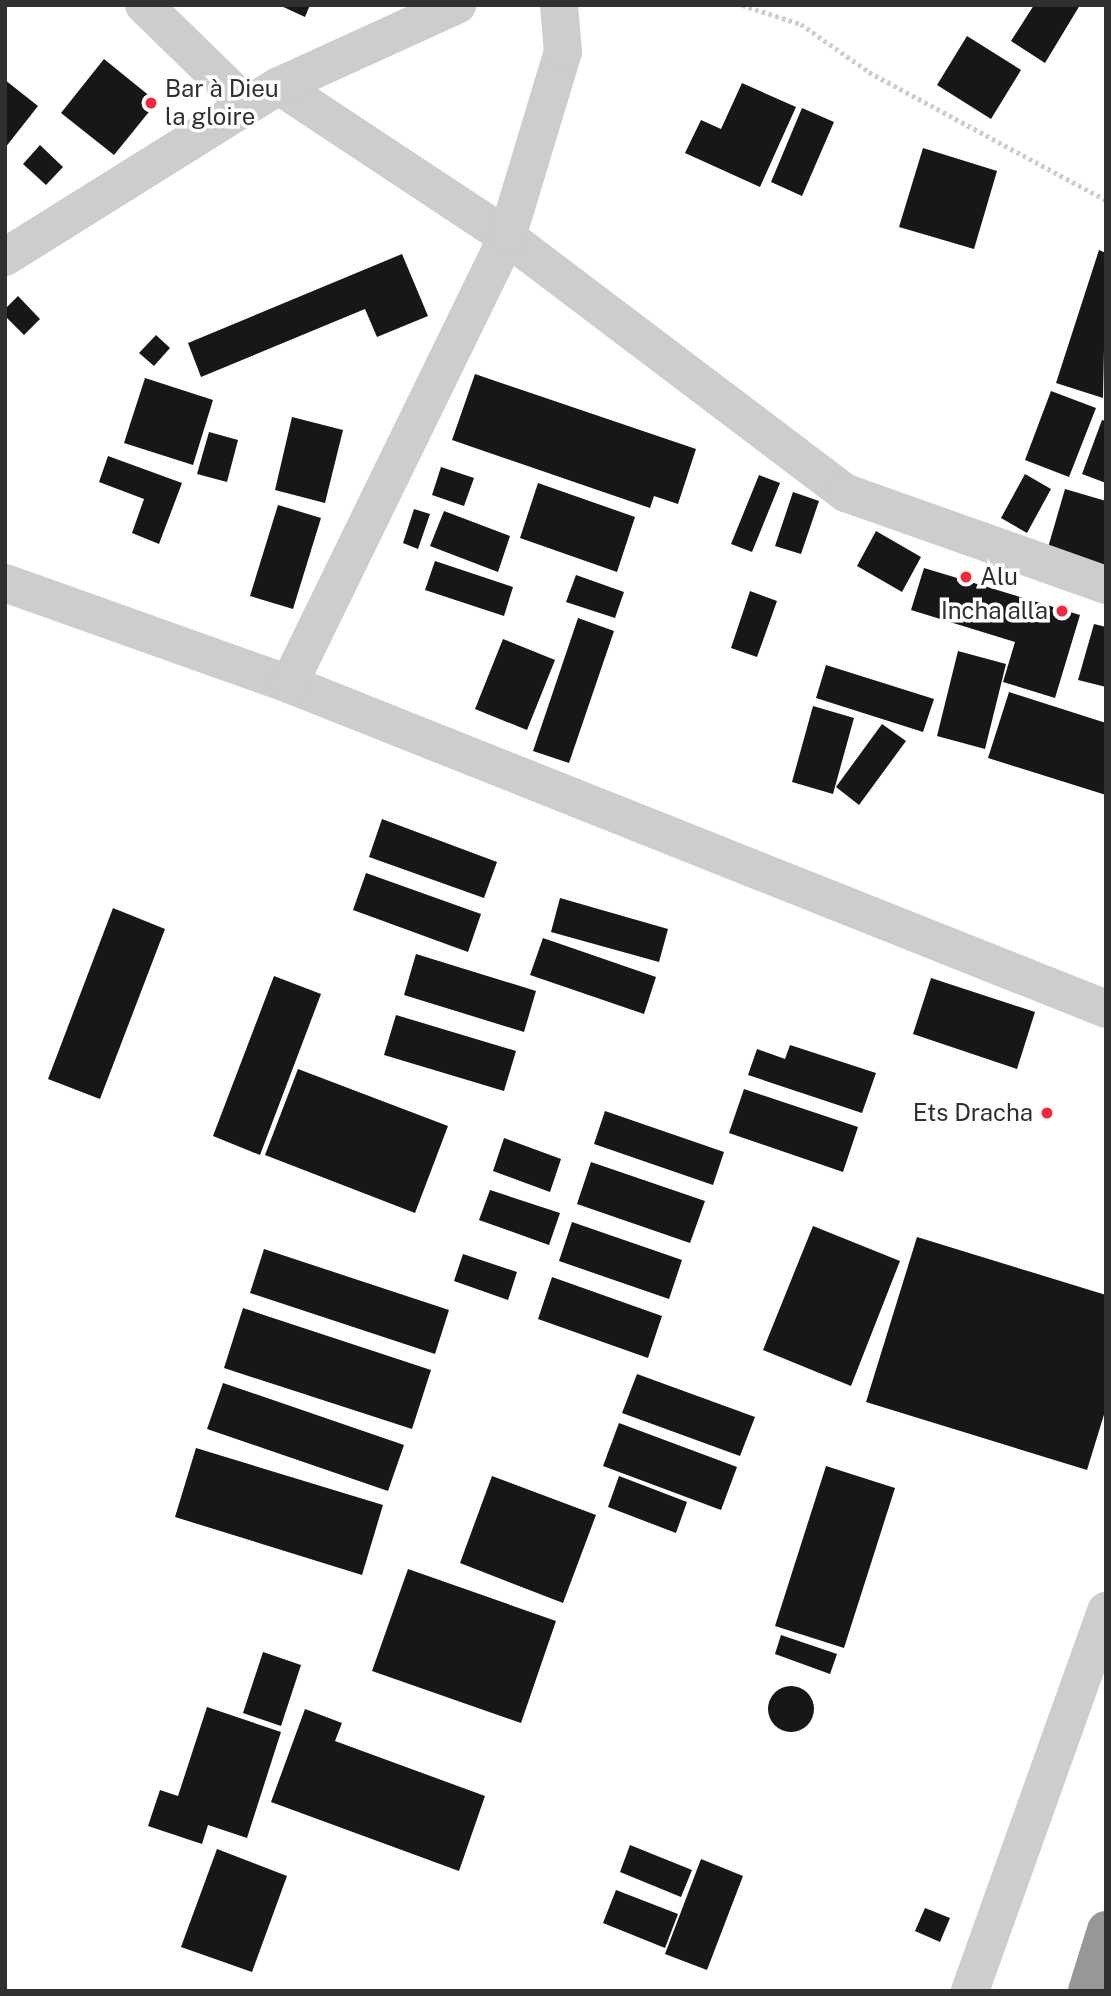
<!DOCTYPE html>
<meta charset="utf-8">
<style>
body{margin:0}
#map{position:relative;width:1111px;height:1996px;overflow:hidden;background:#fff;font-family:"Public Sans",sans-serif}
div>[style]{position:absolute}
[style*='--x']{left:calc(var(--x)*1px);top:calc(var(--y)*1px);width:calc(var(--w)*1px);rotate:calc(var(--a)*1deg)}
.building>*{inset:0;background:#171717}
.round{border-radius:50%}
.path>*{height:4.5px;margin-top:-2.25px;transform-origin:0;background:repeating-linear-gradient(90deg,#cdcdcd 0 3.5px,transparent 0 7px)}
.street>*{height:38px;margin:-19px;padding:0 19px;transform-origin:19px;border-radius:19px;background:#cdcdcd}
.highway>*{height:38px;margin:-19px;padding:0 19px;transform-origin:19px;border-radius:19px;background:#979797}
.dots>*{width:19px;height:19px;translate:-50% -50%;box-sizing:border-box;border:4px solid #fff;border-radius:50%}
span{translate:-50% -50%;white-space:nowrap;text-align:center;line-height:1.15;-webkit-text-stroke:7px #fff;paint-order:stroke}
.poi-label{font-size:24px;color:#303030}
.left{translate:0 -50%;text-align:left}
.right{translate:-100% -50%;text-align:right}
.frame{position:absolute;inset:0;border:7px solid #303030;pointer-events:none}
</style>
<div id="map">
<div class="building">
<i style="clip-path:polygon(279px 5px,310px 5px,305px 17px)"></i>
<i style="clip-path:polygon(1034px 5px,1080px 5px,1045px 63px,1011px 41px)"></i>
<i style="clip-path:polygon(967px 36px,1021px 70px,991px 119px,937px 85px)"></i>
<i style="clip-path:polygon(104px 59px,157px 102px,114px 155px,61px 113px)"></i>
<i style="clip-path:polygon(5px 80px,38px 106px,5px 148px)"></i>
<i style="clip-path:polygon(742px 83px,796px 107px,760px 187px,685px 153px,701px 120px,721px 129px)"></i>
<i style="clip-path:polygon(802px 108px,834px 122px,802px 196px,771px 182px)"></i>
<i style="clip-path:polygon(40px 145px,63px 167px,46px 185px,23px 164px)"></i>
<i style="clip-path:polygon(923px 148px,997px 171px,974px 249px,899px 227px)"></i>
<i style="clip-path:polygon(1099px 250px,1106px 253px,1103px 398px,1056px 383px)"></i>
<i style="clip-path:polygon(402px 254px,428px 316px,377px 337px,365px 309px,201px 377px,188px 343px)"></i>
<i style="clip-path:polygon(18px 296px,40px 319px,24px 335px,5px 316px,5px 309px)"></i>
<i style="clip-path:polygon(156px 335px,170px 348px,154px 366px,139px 353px)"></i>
<i style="clip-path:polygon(475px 374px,696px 449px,678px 504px,654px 496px,650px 508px,452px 440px)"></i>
<i style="clip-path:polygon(145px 378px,213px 400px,193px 465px,124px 443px)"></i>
<i style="clip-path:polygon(1051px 391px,1096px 408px,1069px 477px,1025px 460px)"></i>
<i style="clip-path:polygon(292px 417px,343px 430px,325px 503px,275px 490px)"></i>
<i style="clip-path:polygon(1102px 420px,1106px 421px,1106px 483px,1082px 474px)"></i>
<i style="clip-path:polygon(209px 432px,238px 440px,227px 482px,197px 474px)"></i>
<i style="clip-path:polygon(108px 456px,182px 483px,159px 544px,132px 533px,144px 499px,99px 482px)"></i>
<i style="clip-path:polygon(441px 467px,474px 478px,464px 506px,432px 495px)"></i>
<i style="clip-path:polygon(1025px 474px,1051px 489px,1027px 533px,1001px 518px)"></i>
<i style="clip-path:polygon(759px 475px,780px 483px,752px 552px,731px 544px)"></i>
<i style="clip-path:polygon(538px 483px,635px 517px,617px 572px,520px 538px)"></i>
<i style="clip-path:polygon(1065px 489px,1106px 501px,1106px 570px,1047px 551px)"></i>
<i style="clip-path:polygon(793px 492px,819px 501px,801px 554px,775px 546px)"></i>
<i style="clip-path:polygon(278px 505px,321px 518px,293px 609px,250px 596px)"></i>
<i style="clip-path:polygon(414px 509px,430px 514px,418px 549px,403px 543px)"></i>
<i style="clip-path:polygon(444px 511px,510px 536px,498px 572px,430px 546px)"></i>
<i style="clip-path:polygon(876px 531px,921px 557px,902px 592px,857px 566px)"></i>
<i style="clip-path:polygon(435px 561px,513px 587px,504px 616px,425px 590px)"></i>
<i style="clip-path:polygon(924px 568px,1080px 615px,1055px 698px,1003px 682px,1015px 642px,911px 610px)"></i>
<i style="clip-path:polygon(576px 575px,624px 592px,615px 618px,566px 602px)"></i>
<i style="clip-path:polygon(750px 591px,777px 601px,757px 657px,731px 648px)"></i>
<i style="clip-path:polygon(578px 618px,614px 631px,569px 763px,533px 751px)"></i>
<i style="clip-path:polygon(1094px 624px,1106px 627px,1106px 687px,1078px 680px)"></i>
<i style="clip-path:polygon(503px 639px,555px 660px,527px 730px,475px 709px)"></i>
<i style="clip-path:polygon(958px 651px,1006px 664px,985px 749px,937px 736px)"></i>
<i style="clip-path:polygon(826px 665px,934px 699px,923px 732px,816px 698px)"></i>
<i style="clip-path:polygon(1009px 692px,1106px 723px,1106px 795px,988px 758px)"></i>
<i style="clip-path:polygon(813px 706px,854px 718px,833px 794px,792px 782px)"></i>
<i style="clip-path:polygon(882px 724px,906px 741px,859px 805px,836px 787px)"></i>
<i style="clip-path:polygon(382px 819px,497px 862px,484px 898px,369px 857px)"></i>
<i style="clip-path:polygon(366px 873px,481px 914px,468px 952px,353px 910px)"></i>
<i style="clip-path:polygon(560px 898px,668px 929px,659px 962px,551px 932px)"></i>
<i style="clip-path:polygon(113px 908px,165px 929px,100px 1099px,48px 1079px)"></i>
<i style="clip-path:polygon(543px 938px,656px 977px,644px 1014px,530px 975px)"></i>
<i style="clip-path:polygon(416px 954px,536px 991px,524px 1032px,404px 995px)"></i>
<i style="clip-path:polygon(274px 976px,321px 994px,260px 1155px,213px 1136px)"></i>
<i style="clip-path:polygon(931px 978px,1035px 1012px,1017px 1069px,913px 1034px)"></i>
<i style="clip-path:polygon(396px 1015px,516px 1051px,504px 1091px,384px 1055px)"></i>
<i style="clip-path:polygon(790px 1045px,876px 1073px,862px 1113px,748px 1075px,757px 1049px,785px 1059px)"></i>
<i style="clip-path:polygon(298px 1069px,448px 1126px,415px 1213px,265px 1155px)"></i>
<i style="clip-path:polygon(744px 1089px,858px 1127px,843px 1172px,729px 1133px)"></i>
<i style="clip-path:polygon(605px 1111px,724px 1152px,713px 1185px,594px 1144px)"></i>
<i style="clip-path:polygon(504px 1138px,561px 1159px,550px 1192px,493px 1171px)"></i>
<i style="clip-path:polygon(591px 1162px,705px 1201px,690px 1243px,577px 1204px)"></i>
<i style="clip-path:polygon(490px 1190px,560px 1213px,549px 1245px,479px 1220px)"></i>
<i style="clip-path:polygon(572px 1222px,682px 1260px,669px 1299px,559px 1261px)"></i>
<i style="clip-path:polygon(813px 1226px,900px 1261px,851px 1386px,763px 1350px)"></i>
<i style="clip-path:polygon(917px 1237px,1106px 1295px,1106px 1408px,1087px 1470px,866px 1402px)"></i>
<i style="clip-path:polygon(264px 1249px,449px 1310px,435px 1354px,250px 1293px)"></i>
<i style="clip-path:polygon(463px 1254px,517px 1272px,508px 1300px,454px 1281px)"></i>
<i style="clip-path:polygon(552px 1277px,662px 1316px,648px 1358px,538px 1319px)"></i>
<i style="clip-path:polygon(243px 1308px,431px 1370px,412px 1429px,224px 1368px)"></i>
<i style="clip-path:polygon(637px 1374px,755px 1417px,740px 1456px,622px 1413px)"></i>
<i style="clip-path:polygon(223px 1383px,404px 1445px,388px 1491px,207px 1429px)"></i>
<i style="clip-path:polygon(619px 1423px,737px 1467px,721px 1510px,603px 1466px)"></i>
<i style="clip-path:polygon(196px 1448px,383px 1505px,362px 1575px,175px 1517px)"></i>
<i style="clip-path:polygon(826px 1466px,895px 1488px,844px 1648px,775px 1626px)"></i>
<i style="clip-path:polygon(492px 1476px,596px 1515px,563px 1603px,460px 1563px)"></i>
<i style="clip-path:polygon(619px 1476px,687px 1502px,676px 1533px,608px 1507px)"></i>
<i style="clip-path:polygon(408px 1569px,556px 1621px,521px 1723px,372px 1671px)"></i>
<i style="clip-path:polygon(781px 1635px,837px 1654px,830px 1674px,775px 1654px)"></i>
<i style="clip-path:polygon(263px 1652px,301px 1665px,281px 1726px,243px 1713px)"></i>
<i class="round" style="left:768px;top:1686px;width:46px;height:46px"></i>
<i style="clip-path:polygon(207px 1707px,281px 1732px,247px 1838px,208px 1825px,202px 1844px,148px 1826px,160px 1790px,178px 1796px)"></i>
<i style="clip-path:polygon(305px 1709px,342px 1723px,335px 1741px,485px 1796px,459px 1871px,271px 1802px)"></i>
<i style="clip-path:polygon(630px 1845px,692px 1870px,681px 1897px,620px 1872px)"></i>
<i style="clip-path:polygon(217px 1849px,287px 1876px,252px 1972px,181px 1947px)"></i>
<i style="clip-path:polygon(701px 1859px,743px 1876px,707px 1970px,665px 1954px)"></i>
<i style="clip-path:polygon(616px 1890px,678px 1914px,665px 1948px,603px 1923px)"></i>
<i style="clip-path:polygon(925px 1908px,950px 1918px,940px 1942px,915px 1931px)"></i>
</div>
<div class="path">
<i style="--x:742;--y:5;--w:62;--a:17.9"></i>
<i style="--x:801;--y:24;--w:83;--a:35.2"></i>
<i style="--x:869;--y:72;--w:269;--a:28.4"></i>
</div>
<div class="street">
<i style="--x:144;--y:5;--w:144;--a:44.2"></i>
<i style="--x:279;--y:86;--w:273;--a:33.5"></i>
<i style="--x:507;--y:237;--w:425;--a:37.1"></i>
<i style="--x:846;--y:493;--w:276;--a:19.5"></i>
<i style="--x:5;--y:257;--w:323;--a:-32"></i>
<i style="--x:279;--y:86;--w:196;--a:-24.5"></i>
<i style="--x:5;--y:583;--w:301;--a:19.6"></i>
<i style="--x:289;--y:684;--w:879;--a:21.69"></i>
<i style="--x:289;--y:684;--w:497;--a:-64"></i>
<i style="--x:507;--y:237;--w:193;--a:-73.2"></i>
<i style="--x:563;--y:52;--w:47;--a:-94.9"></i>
<i style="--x:970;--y:1991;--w:404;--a:-70.3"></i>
</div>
<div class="highway">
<i style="--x:1087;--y:1991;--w:64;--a:-72.7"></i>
</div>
<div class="dots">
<i style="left:151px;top:103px;background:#f0293f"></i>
<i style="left:966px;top:577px;background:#f0293f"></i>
<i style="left:1062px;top:611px;background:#f0293f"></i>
<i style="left:1047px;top:1113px;background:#f0293f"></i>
</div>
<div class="poi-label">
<span class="left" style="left:165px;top:103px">Bar à Dieu<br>la gloire</span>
<span class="left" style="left:980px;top:577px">Alu</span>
<span class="right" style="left:1048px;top:611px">Incha alla</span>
<span class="right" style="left:1033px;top:1113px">Ets Dracha</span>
</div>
<div class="frame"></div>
</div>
